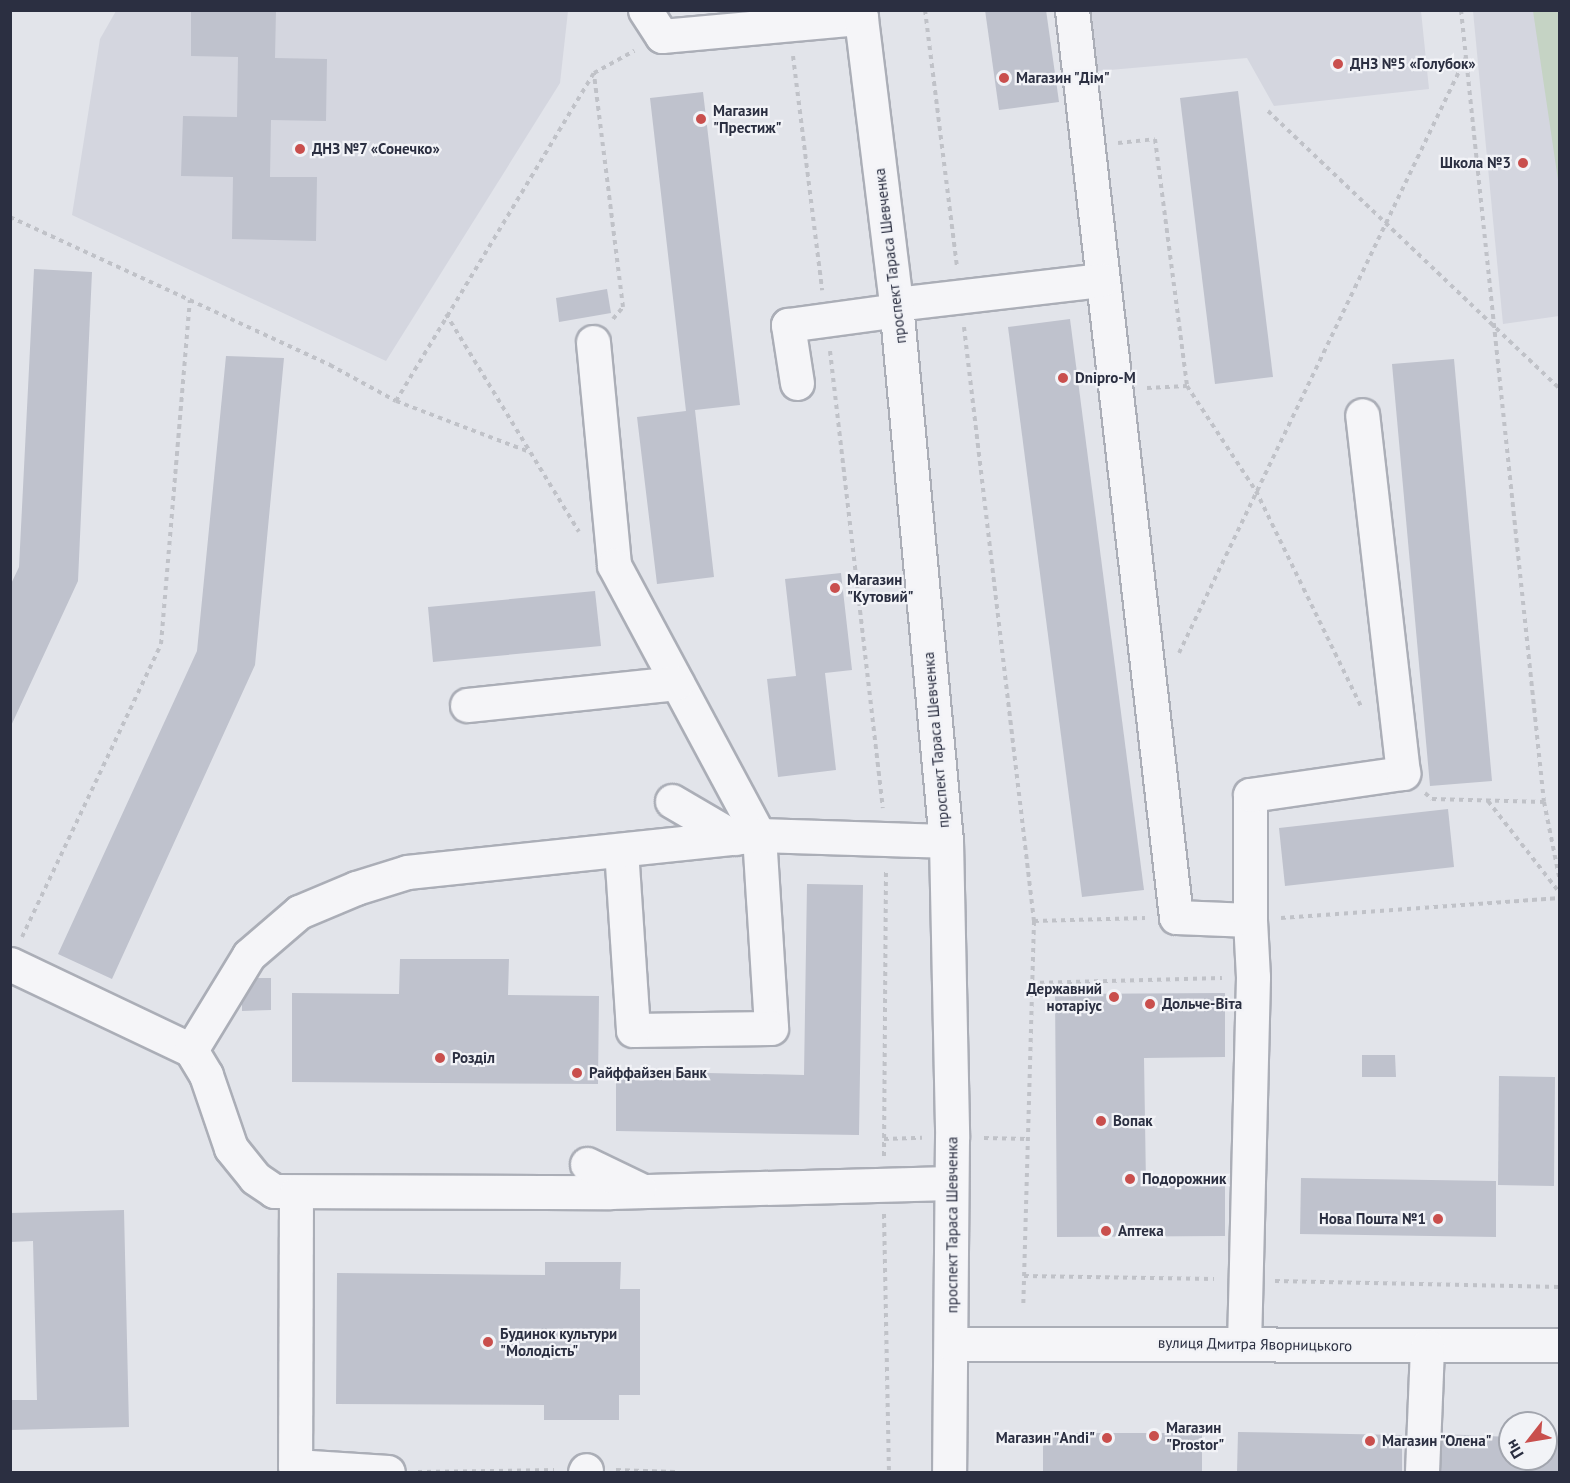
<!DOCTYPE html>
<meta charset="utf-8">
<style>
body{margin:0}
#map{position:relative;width:1570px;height:1483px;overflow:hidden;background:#e2e4ea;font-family:"PT Sans",sans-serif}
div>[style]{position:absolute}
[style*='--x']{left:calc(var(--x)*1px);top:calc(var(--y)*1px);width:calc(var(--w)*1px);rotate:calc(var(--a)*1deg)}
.built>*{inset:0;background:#d4d6df}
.green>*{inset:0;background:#c5d3c4}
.building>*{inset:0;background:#bfc2cd}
.path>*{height:4px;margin-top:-2px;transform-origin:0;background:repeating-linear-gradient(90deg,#c0c2c8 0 4.5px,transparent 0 9px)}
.roads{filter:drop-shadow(2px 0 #abaeb7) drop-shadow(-2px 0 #abaeb7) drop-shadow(0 2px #abaeb7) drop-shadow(0 -2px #abaeb7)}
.minor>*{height:33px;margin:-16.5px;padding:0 16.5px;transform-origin:16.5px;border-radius:16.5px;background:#f5f5f8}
.dots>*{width:16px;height:16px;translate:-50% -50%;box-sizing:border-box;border:3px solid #f2f3f7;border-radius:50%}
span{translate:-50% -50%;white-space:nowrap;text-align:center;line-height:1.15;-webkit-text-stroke:4.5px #f2f3f7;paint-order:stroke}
.poi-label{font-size:15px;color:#2b2f41;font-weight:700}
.left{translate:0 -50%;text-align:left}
.right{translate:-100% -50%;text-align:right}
.street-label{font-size:15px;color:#2b2f41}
.frame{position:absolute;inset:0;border:12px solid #2b2f41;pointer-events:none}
.north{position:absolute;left:1498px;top:1411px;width:60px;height:60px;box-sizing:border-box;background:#f2f3f7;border:2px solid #a2a5ae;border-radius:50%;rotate:239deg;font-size:16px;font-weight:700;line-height:24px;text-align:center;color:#2b2f41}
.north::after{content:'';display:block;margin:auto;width:21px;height:27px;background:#c94f4d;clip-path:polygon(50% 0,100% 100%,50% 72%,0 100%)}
</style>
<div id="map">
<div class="built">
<i style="clip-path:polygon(116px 11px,568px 11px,560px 83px,386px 361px,72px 215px,100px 39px)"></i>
<i style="clip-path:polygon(1091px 11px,1421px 11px,1429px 89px,1274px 106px,1247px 58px,1098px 71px)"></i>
<i style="clip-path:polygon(1473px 11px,1559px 11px,1559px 316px,1503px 324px)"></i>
</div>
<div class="green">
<i style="clip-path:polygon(1533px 11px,1559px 11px,1559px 189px,1558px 180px)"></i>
</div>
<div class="building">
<i style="clip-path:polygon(191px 10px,276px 10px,275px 58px,327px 59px,326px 121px,271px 120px,270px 177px,317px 177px,316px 241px,232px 239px,233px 177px,181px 176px,183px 116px,237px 117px,238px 57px,191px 56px)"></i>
<i style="clip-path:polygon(985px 10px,1046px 10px,1059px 102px,999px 110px)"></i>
<i style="clip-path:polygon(1238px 91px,1273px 377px,1215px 384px,1180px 98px)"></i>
<i style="clip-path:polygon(703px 92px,740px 405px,695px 410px,714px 577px,657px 584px,637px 417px,686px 411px,650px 98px)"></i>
<i style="clip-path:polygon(34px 269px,92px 272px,78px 581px,10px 728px,10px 586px,19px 567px)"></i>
<i style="clip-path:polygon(607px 289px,611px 313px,559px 322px,556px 298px)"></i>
<i style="clip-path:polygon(1070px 319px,1144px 890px,1082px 897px,1008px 327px)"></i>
<i style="clip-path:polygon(226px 356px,284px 358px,255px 665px,112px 979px,58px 954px,197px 651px)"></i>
<i style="clip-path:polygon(1454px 359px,1492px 781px,1430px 786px,1392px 364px)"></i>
<i style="clip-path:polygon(841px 573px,852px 670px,825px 673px,836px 770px,778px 777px,767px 679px,796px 676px,785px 579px)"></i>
<i style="clip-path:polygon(595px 591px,601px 646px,433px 662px,428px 607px)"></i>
<i style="clip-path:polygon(1448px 809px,1454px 867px,1285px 886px,1279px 828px)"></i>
<i style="clip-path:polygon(807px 884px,863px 885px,859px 1135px,616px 1131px,616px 1071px,804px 1075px)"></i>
<i style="clip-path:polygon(400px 959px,509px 959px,508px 995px,599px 996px,598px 1084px,292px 1082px,292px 993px,399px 994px)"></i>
<i style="clip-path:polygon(242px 978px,271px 978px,271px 1010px,242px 1011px)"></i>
<i style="clip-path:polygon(1225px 993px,1225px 1057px,1144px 1058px,1146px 1184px,1225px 1184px,1225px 1236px,1057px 1237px,1055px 994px)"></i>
<i style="clip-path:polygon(1362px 1055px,1395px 1055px,1396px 1077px,1362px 1077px)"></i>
<i style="clip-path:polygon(1499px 1076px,1555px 1077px,1554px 1186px,1498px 1185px)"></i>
<i style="clip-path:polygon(1301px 1178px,1496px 1181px,1496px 1237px,1300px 1234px)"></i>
<i style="clip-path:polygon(124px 1210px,129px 1427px,10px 1430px,10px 1400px,37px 1400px,33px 1241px,10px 1242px,10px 1213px)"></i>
<i style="clip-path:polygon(545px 1262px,621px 1262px,620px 1289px,640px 1289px,640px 1395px,619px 1395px,619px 1420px,544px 1420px,544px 1405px,336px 1404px,337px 1273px,545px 1275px)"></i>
<i style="clip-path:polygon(1238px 1432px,1402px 1435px,1402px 1472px,1237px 1472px)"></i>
<i style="clip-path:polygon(1043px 1433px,1202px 1433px,1202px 1472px,1043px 1472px)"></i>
<i style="clip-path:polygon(1442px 1434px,1510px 1437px,1510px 1459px,1546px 1459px,1546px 1438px,1560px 1439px,1560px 1472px,1440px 1472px)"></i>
</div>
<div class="path">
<i style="--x:925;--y:10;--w:258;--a:82.9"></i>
<i style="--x:1461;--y:10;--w:796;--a:84.02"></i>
<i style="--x:1544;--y:802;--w:81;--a:78.6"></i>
<i style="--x:793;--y:56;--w:236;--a:82.9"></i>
<i style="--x:1268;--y:111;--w:403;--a:43.6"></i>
<i style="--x:1118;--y:143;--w:37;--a:-6"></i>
<i style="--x:1155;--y:139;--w:249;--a:82.6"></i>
<i style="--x:10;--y:217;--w:353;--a:24.8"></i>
<i style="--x:330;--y:365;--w:75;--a:28.6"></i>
<i style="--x:396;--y:401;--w:140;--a:20.9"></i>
<i style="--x:446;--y:314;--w:255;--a:58.6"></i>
<i style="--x:613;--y:319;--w:16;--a:-50"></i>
<i style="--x:623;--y:307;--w:236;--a:-97.1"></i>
<i style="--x:594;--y:73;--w:46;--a:-28.8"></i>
<i style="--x:964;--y:327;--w:598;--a:83.28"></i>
<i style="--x:1034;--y:921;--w:384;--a:91.6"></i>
<i style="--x:830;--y:351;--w:460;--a:83.4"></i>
<i style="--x:1147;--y:388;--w:40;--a:-2.9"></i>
<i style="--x:1187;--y:386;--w:126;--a:56.7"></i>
<i style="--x:1256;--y:491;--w:242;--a:64"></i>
<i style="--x:396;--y:401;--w:383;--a:-58.9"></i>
<i style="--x:1179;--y:653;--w:662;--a:-64.29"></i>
<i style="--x:1425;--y:793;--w:9;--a:41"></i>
<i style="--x:1432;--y:799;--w:112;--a:1.5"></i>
<i style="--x:1488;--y:801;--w:117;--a:52"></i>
<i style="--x:1281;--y:918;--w:280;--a:-4.1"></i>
<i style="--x:1034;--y:921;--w:111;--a:-1.5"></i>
<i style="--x:22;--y:937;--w:324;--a:-64.6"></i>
<i style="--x:161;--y:644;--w:345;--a:-85.2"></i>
<i style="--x:1031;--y:983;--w:191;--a:-1.5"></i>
<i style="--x:984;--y:1138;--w:43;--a:1.3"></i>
<i style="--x:884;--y:1139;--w:38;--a:-2"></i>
<i style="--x:884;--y:1156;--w:287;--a:-89.6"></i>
<i style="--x:884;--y:1214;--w:258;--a:88.9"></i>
<i style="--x:1024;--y:1276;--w:190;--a:0.9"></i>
<i style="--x:1275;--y:1281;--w:285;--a:1.2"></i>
<i style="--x:616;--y:1470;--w:59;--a:1.9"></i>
<i style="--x:418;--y:1472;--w:136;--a:-0.8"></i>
</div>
<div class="roads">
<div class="minor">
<i style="--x:645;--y:10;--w:31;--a:57"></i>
<i style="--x:662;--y:36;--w:200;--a:-5.2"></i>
<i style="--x:860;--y:10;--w:296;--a:83"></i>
<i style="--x:896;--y:304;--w:539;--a:84.68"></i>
<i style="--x:946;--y:841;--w:297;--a:88.8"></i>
<i style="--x:952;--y:1138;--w:334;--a:90.5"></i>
<i style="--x:1072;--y:10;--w:913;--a:83.46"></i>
<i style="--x:1176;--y:917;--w:74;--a:2.3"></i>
<i style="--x:1250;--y:920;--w:57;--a:87"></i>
<i style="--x:1253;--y:977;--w:366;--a:91.4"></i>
<i style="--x:896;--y:304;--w:206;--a:-6.7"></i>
<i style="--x:593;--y:342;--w:224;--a:84.6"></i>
<i style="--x:614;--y:565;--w:306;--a:61.8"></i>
<i style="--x:759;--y:835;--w:193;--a:86.4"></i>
<i style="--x:771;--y:1028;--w:138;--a:179.2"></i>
<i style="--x:633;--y:1030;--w:180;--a:-93.8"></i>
<i style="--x:797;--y:383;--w:59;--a:-98.8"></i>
<i style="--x:788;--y:325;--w:110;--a:-7.8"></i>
<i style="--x:467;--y:705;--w:211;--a:-6"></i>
<i style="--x:672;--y:801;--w:73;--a:30.4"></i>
<i style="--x:1250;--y:920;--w:125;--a:-90"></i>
<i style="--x:1250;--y:795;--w:155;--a:-8.2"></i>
<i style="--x:1403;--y:773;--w:360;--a:-96.5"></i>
<i style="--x:10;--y:964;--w:200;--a:25.4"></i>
<i style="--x:191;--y:1050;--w:29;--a:59"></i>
<i style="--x:206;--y:1075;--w:77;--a:71.1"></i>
<i style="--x:231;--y:1148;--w:38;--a:51"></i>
<i style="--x:255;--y:1178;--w:23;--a:34"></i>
<i style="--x:274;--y:1191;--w:336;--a:0.2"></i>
<i style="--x:610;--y:1192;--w:340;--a:-1.5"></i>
<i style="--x:191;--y:1050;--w:111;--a:-58.6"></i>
<i style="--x:249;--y:955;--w:66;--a:-40.7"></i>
<i style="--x:299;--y:912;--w:62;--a:-22.8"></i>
<i style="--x:356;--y:888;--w:53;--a:-17.4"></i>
<i style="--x:407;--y:872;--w:354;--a:-6"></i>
<i style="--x:759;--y:835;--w:187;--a:1.8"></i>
<i style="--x:587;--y:1164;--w:58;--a:25.7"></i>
<i style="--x:296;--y:1193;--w:273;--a:90.2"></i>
<i style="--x:295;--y:1466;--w:93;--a:3.7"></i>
<i style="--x:951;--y:1344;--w:609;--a:0.09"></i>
<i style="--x:585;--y:1472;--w:2;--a:-63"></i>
<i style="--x:1422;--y:1472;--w:126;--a:-87.7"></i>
</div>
</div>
<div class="dots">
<i style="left:1338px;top:64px;background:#c94f4d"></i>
<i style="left:1004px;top:78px;background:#c94f4d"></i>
<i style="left:701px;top:119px;background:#c94f4d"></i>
<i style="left:300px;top:149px;background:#c94f4d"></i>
<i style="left:1523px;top:163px;background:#c94f4d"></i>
<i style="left:1063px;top:378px;background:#c94f4d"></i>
<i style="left:835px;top:588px;background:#c94f4d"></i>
<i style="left:1114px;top:997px;background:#c94f4d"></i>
<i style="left:1150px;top:1004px;background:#c94f4d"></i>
<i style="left:440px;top:1058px;background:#c94f4d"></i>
<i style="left:577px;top:1073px;background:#c94f4d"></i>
<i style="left:1101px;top:1121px;background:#c94f4d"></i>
<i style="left:1130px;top:1179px;background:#c94f4d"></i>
<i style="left:1438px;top:1219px;background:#c94f4d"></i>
<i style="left:1106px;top:1231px;background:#c94f4d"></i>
<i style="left:488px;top:1342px;background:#c94f4d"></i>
<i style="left:1154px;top:1436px;background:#c94f4d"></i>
<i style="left:1107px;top:1438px;background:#c94f4d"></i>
<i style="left:1370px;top:1441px;background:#c94f4d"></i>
</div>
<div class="poi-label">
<span class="left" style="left:1350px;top:64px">ДНЗ №5 «Голубок»</span>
<span class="left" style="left:1016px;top:78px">Магазин "Дім"</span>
<span class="left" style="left:713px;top:119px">Магазин<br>"Престиж"</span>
<span class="left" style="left:312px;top:149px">ДНЗ №7 «Сонечко»</span>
<span class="right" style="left:1511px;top:163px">Школа №3</span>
<span class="left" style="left:1075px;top:378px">Dnipro-M</span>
<span class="left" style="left:847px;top:588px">Магазин<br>"Кутовий"</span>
<span class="right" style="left:1102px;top:997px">Державний<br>нотаріус</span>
<span class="left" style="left:1162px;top:1004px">Дольче-Віта</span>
<span class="left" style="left:452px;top:1058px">Розділ</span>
<span class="left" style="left:589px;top:1073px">Райффайзен Банк</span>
<span class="left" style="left:1113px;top:1121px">Вопак</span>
<span class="left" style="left:1142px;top:1179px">Подорожник</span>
<span class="right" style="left:1426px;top:1219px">Нова Пошта №1</span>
<span class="left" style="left:1118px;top:1231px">Аптека</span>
<span class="left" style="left:500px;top:1342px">Будинок культури<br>"Молодість"</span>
<span class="left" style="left:1166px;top:1436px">Магазин<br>"Prostor"</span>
<span class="right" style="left:1095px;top:1438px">Магазин "Andi"</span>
<span class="left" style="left:1382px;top:1441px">Магазин "Олена"</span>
</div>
<div class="street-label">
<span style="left:890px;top:256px;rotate:-97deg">проспект Тараса Шевченка</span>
<span style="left:936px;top:740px;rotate:-95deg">проспект Тараса Шевченка</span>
<span style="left:952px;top:1225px;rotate:-90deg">проспект Тараса Шевченка</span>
<span style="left:1255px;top:1344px;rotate:1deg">вулиця Дмитра Яворницького</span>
</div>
<div class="frame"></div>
<div class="north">Пн</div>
</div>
